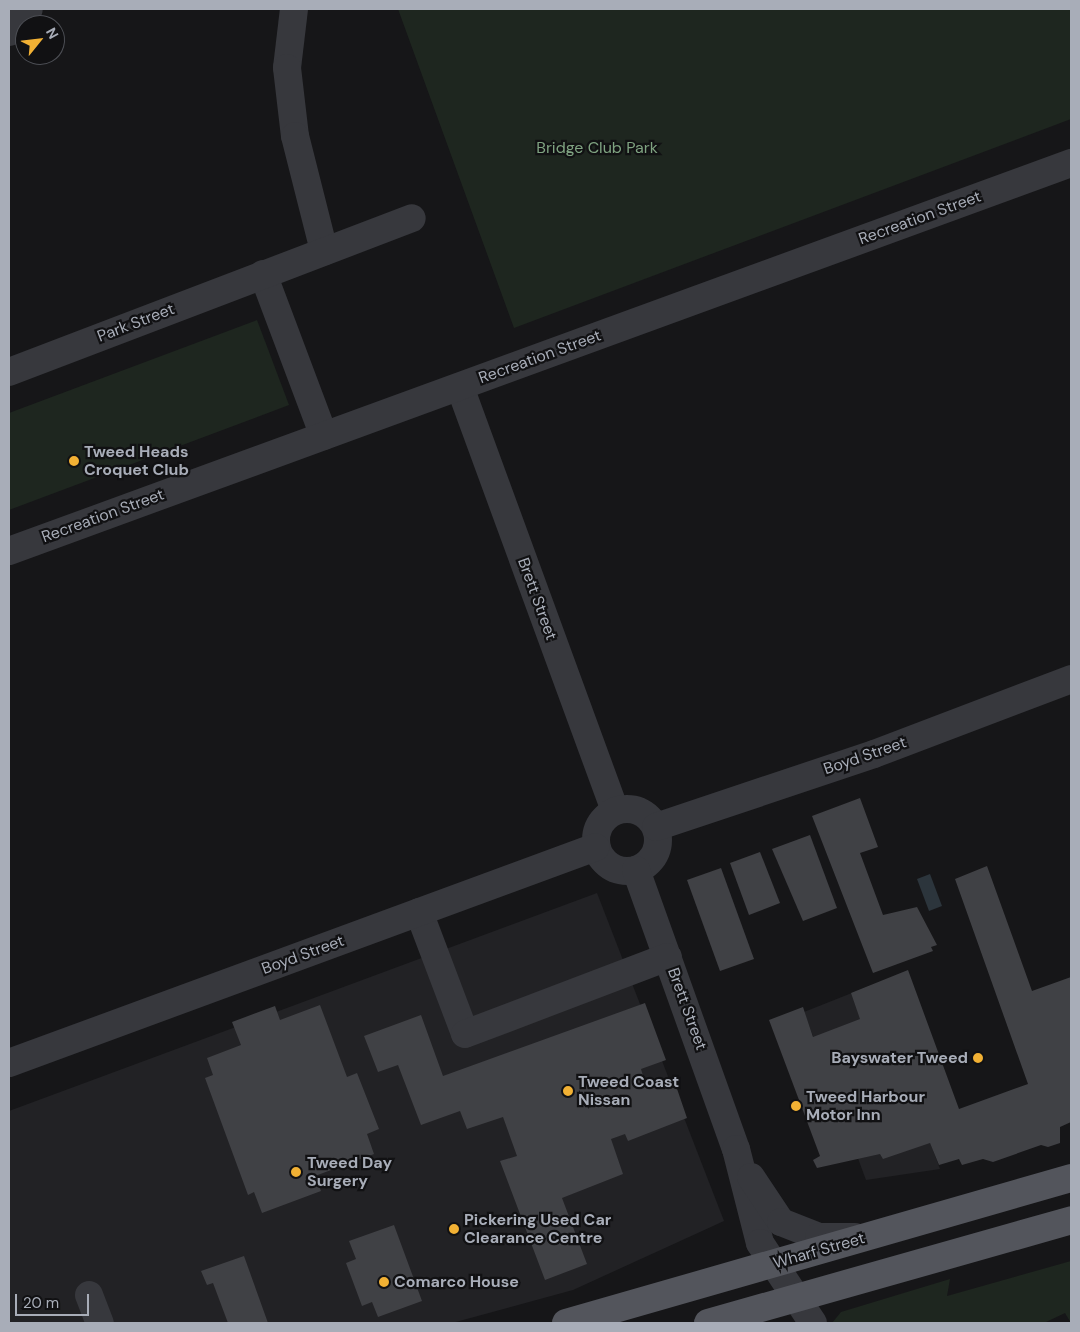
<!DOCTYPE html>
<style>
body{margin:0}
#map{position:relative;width:1080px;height:1332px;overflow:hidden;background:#161618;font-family:"DM Sans",sans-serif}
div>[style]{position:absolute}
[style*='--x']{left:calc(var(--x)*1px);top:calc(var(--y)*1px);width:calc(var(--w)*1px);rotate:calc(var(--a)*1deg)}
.built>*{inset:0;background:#222225}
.green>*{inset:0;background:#1e261f}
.water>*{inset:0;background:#2c353c}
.building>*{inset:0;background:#404145}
.minor>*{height:28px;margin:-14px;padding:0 14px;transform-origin:14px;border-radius:14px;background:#37383d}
.minor>.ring{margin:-14px;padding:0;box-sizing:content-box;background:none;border:28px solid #37383d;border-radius:50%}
.major>*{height:28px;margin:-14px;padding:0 14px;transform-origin:14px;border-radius:14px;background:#53555c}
.dots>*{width:14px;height:14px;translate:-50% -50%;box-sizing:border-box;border:2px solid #111113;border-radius:50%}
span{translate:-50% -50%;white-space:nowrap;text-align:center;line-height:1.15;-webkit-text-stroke:4.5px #111113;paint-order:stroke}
.park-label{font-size:16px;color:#7fa381}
.street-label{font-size:16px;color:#a8adb8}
.poi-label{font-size:16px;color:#a8adb8;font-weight:700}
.left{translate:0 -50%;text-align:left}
.right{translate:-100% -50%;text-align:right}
.frame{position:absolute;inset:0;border:10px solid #a8adb8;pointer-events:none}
.north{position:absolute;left:15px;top:15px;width:50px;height:50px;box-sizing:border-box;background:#111113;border:1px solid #4d4f55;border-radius:50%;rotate:61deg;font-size:14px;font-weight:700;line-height:20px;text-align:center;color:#a8adb8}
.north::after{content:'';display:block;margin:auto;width:18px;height:22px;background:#f2b134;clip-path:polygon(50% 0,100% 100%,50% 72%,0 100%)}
.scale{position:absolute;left:15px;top:1294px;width:74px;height:22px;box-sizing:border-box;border:2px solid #a8adb8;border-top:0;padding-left:6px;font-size:15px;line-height:18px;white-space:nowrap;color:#a8adb8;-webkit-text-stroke:4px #111113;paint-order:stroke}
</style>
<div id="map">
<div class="built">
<i style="clip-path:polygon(597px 893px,724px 1221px,573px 1290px,452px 1323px,9px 1323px,9px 1111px)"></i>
<i style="clip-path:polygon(872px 985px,940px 1169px,866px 1180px,804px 1012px)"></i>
</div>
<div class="green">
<i style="clip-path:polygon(398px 9px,1071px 9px,1071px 119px,514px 328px)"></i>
<i style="clip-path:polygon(257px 320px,289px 405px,9px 510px,9px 413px)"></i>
<i style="clip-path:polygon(1071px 1261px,1071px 1323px,1065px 1313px,1044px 1323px,832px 1323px,841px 1312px,950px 1279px,947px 1296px)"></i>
</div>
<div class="water">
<i style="clip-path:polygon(930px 874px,942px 906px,929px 911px,917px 879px)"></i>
</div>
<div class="building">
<i style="clip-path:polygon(860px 798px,878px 847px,860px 853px,883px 915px,917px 907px,937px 945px,931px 947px,933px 951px,873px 973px,812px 816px)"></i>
<i style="clip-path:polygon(810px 835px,837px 908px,803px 921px,772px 849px)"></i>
<i style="clip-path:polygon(760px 852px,780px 903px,749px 915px,730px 863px)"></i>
<i style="clip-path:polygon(987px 866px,1032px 991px,1071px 977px,1071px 1122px,1060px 1127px,1060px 1143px,1048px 1147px,1041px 1145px,993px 1162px,983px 1159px,962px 1165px,959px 1159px,939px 1165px,930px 1143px,883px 1159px,880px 1154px,817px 1168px,813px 1160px,820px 1156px,769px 1020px,803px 1007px,813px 1037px,860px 1019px,851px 993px,908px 970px,959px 1109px,1028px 1084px,955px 879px)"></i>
<i style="clip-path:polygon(721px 868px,754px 959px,720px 971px,687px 880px)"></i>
<i style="clip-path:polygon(645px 1003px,666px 1060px,641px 1069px,647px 1089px,674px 1080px,687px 1118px,628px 1141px,625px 1134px,611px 1139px,623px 1174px,562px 1198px,587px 1264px,545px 1280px,500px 1161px,517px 1156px,503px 1117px,467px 1129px,460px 1111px,421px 1125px,398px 1065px,378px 1072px,364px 1036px,421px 1015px,443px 1076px)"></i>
<i style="clip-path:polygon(320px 1005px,347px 1077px,357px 1073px,379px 1129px,367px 1134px,374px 1154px,315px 1176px,321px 1191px,262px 1213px,254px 1192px,248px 1195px,205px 1078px,213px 1075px,207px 1058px,241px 1045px,232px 1022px,275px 1006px,280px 1020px)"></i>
<i style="clip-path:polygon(394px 1225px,422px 1301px,378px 1317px,372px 1302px,362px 1306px,346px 1263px,356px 1259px,349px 1241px)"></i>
<i style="clip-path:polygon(244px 1256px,268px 1323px,228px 1323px,213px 1283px,207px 1285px,201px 1271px)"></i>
</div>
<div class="minor">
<i style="--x:294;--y:9;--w:59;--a:96.8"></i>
<i style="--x:287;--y:68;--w:68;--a:83.3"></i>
<i style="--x:295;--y:136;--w:119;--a:75.8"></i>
<i style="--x:9;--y:32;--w:30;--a:-49"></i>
<i style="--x:263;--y:274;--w:173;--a:69.4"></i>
<i style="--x:9;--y:372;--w:431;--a:-20.9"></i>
<i style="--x:460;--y:387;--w:451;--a:69.9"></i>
<i style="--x:9;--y:551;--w:1131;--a:-20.07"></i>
<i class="ring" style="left:596px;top:809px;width:34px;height:34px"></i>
<i style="--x:656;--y:827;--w:230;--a:-18.5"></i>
<i style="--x:874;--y:754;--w:211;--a:-20.8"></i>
<i style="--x:636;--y:870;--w:296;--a:70.3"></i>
<i style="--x:736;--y:1149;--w:97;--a:75.7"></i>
<i style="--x:760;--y:1243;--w:96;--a:56.5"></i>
<i style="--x:419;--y:912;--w:130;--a:69.3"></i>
<i style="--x:465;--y:1034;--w:217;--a:-20.8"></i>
<i style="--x:9;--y:1063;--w:625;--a:-20.2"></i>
<i style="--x:751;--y:1177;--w:54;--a:56.3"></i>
<i style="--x:781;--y:1222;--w:41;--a:21.5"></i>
<i style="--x:819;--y:1237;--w:36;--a:0"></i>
<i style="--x:89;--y:1295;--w:30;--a:69"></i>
</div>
<div class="major">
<i style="--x:566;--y:1323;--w:525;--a:-16.02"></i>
<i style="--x:708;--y:1323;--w:377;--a:-15.8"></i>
</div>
<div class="dots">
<i style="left:74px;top:461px;background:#f2b134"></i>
<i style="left:978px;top:1058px;background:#f2b134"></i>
<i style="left:568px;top:1091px;background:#f2b134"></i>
<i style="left:796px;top:1106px;background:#f2b134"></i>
<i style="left:296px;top:1172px;background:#f2b134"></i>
<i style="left:454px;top:1229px;background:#f2b134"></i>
<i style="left:384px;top:1282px;background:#f2b134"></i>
</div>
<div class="park-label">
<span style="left:597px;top:148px">Bridge Club Park</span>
</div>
<div class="street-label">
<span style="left:920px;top:218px;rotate:-20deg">Recreation Street</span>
<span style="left:136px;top:323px;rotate:-21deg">Park Street</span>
<span style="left:540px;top:357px;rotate:-20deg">Recreation Street</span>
<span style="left:103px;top:516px;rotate:-20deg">Recreation Street</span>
<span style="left:537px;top:599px;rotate:70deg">Brett Street</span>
<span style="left:865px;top:756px;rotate:-19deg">Boyd Street</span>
<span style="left:303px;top:955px;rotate:-20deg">Boyd Street</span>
<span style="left:687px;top:1009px;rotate:70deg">Brett Street</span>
<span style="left:819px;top:1251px;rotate:-16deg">Wharf Street</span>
</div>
<div class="poi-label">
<span class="left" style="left:84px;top:461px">Tweed Heads<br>Croquet Club</span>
<span class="right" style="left:968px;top:1058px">Bayswater Tweed</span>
<span class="left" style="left:578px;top:1091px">Tweed Coast<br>Nissan</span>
<span class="left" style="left:806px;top:1106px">Tweed Harbour<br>Motor Inn</span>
<span class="left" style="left:307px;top:1172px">Tweed Day<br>Surgery</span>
<span class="left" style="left:464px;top:1229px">Pickering Used Car<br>Clearance Centre</span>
<span class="left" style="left:394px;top:1282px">Comarco House</span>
</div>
<div class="frame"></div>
<div class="north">N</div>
<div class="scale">20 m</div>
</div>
